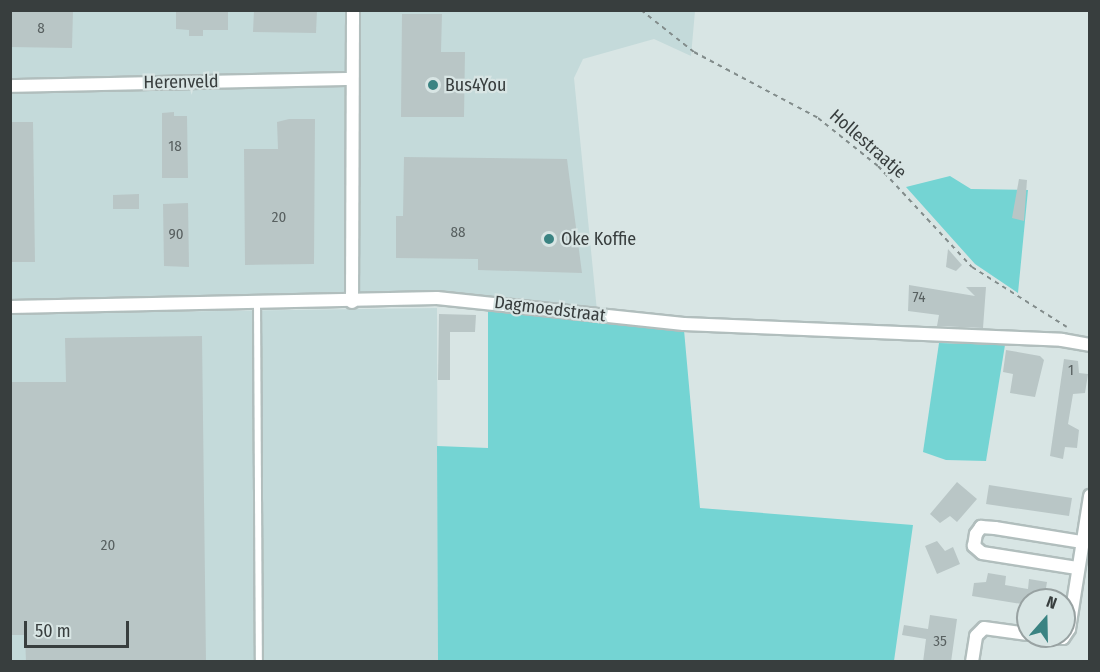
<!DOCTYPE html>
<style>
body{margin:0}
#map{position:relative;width:1100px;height:672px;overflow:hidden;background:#d8e5e4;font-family:"Fira Sans Condensed",sans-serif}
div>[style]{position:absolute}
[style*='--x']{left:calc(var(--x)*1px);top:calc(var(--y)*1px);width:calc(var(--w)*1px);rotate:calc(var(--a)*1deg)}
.built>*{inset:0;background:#c4dada}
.green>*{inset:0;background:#74d4d3}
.building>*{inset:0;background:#b9c6c6}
.path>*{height:2px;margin-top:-1px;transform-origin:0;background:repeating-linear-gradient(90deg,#828c8b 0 4.5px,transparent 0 9px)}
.roads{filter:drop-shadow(2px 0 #b1bebd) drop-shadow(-2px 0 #b1bebd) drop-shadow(0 2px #b1bebd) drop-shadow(0 -2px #b1bebd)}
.service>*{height:6px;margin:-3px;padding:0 3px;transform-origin:3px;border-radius:3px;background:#fff}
.minor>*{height:12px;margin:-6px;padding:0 6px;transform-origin:6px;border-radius:6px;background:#fff}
.dots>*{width:16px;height:16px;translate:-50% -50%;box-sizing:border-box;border:3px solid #d8e5e4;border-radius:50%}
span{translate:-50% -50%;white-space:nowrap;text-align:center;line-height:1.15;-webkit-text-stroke:4.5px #d8e5e4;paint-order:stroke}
.number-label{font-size:15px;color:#586060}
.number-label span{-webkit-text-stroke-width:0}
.street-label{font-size:18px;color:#383e3e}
.poi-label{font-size:18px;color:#383e3e}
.left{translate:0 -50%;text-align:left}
.frame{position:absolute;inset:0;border:12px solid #383e3e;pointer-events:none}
.north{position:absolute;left:1016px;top:588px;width:60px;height:60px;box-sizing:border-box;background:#d8e5e4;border:2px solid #98a2a2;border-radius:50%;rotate:20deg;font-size:16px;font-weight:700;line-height:24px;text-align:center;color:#383e3e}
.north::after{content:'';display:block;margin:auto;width:21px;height:27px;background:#3a8382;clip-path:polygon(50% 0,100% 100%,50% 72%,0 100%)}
.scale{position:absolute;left:24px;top:621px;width:105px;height:27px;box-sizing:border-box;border:3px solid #383e3e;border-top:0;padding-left:8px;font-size:18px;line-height:21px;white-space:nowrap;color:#383e3e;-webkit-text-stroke:4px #d8e5e4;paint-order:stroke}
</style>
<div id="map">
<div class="built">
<i style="clip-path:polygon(10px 11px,695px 11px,691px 56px,654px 39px,583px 59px,574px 78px,597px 311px,439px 294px,11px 299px)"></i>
<i style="clip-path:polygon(437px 308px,438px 661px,11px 661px,10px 314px)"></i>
</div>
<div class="green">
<i style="clip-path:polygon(950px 176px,971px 189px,1028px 190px,1018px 293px,975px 264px,906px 187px)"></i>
<i style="clip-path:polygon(488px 311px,684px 330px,700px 508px,913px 525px,894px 661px,438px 661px,437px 446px,488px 448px)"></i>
<i style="clip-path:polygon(939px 343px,1005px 345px,986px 461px,946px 460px,923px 452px)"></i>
</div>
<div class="building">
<i style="clip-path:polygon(10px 10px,73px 10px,72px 48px,10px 47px)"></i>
<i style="clip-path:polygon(176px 10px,228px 10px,228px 30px,203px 30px,203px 36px,189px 36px,189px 30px,176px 29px)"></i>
<i style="clip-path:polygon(254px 10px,317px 10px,316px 33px,253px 32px)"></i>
<i style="clip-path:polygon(402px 14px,442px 14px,441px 52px,465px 52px,464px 117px,401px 117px)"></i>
<i style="clip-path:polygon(174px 112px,174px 116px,187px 116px,188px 178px,162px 178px,162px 113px)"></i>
<i style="clip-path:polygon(289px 119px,315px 119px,314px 264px,245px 265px,244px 149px,278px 149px,277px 122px)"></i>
<i style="clip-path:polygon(10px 122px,33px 122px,35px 262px,10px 262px)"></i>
<i style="clip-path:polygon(404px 157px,567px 159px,582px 273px,478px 270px,478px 259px,396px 258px,396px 216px,403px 216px)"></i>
<i style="clip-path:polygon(1019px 179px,1027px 180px,1024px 221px,1012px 218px)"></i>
<i style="clip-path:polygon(139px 194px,139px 209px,113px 209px,113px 195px)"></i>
<i style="clip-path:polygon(188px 203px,189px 267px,164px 266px,163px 204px)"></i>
<i style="clip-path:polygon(948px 249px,962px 265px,956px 271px,946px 267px)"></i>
<i style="clip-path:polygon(909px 285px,975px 296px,966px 287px,986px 287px,983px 328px,937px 326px,939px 315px,908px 311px)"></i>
<i style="clip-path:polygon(439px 314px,476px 315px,475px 332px,450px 332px,450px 380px,438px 380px)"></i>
<i style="clip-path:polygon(202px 336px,206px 662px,26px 662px,25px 635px,10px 635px,10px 382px,66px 382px,65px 338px)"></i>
<i style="clip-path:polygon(1006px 350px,1040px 356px,1044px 360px,1035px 397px,1010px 393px,1013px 374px,1003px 372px)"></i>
<i style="clip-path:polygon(1064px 359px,1078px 361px,1079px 373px,1088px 374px,1085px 393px,1073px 394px,1068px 424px,1079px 430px,1077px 448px,1065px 447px,1063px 459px,1050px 456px)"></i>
<i style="clip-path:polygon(957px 482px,977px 499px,957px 522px,950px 516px,940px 523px,930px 514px)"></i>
<i style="clip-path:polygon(989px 485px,1072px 498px,1069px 516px,986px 504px)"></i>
<i style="clip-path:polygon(937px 541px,945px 551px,953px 547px,960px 564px,937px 574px,925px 546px)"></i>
<i style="clip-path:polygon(988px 573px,1006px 576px,1005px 585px,1028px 589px,1029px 579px,1047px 582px,1044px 600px,1028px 600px,1028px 605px,972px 596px,974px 583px,986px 582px)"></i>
<i style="clip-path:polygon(930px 615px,957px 619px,951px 662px,923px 662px,926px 639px,902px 635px,904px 625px,928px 629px)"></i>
</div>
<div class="path">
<i style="--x:641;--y:10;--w:68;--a:38.4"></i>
<i style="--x:694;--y:52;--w:140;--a:28"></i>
<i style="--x:818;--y:118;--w:77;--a:38.7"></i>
<i style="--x:878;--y:166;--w:138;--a:47.1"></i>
<i style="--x:972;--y:267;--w:112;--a:32.3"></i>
</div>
<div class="roads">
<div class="service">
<i style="--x:257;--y:303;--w:359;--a:89.7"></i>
</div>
<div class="minor">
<i style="--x:10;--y:86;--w:342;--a:-1.2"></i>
<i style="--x:352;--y:302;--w:292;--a:-89.8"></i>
<i style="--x:10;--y:307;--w:427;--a:-1.2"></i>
<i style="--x:437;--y:298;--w:248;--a:6"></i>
<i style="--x:684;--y:324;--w:378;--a:2.4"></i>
<i style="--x:1062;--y:340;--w:28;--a:10"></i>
<i style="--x:1077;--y:568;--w:96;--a:-171"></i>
<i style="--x:982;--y:553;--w:11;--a:-139"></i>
<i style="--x:974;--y:546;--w:12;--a:-81"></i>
<i style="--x:976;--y:534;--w:9;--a:-54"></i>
<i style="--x:981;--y:527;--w:14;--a:4"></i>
<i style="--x:995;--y:528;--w:87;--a:9.2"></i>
<i style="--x:1045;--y:636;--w:18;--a:6"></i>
<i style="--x:1063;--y:638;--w:11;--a:-56"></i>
<i style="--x:1069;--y:629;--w:135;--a:-81"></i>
<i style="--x:972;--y:662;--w:26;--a:-81"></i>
<i style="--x:976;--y:636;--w:11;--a:-45"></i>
<i style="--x:984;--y:628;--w:44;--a:7.8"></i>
</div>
</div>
<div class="dots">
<i style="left:433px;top:85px;background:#3a8382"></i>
<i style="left:549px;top:239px;background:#3a8382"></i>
</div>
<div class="number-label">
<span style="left:41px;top:29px">8</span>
<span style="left:175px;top:147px">18</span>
<span style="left:279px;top:218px">20</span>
<span style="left:458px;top:233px">88</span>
<span style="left:176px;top:235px">90</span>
<span style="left:919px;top:298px">74</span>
<span style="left:1071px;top:371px">1</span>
<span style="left:108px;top:546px">20</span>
<span style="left:940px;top:642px">35</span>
</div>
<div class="street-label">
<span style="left:181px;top:82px;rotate:-1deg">Herenveld</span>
<span style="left:868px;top:144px;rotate:41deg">Hollestraatje</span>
<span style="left:550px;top:309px;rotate:7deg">Dagmoedstraat</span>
</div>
<div class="poi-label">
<span class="left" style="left:445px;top:85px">Bus4You</span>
<span class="left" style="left:561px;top:239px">Oke Koffie</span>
</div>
<div class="frame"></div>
<div class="north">N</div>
<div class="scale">50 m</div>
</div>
